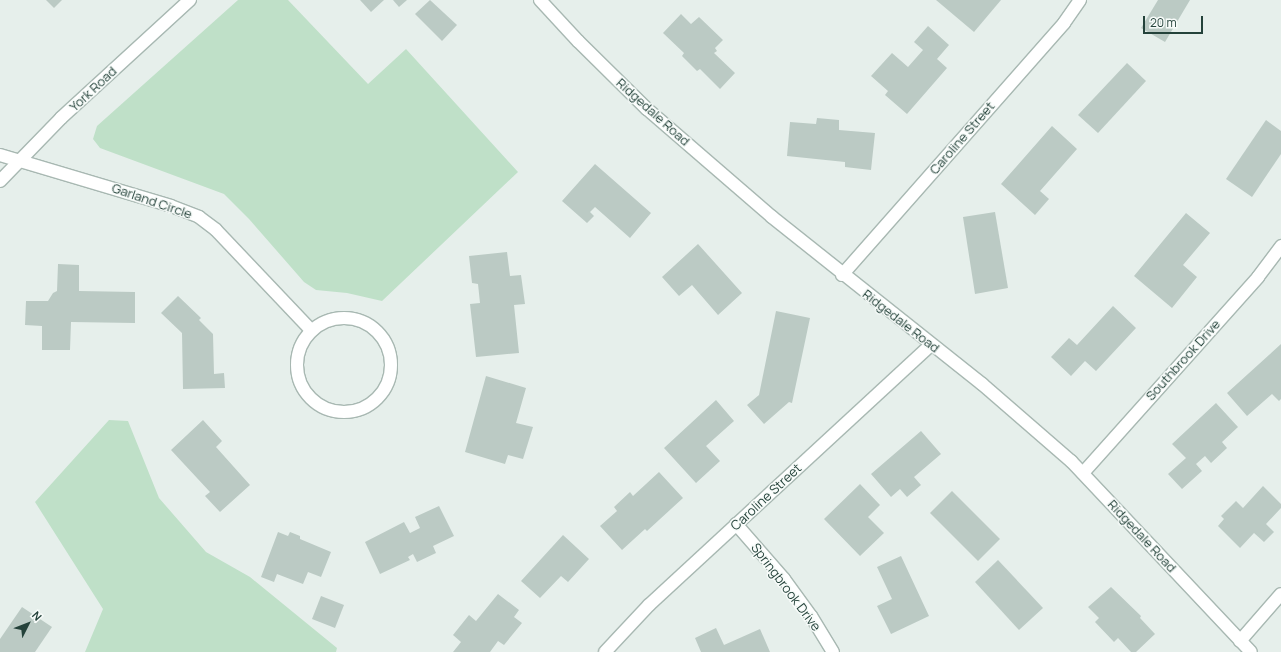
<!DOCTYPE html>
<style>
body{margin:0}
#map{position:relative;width:1281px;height:652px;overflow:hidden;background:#e6efeb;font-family:Manrope,sans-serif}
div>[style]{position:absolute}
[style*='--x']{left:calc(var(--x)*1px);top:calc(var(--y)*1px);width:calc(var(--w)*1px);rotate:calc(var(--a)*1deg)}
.green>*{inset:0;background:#bfe0c8}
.building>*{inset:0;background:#bbcac4}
.roads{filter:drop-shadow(1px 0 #a8b8b2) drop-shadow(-1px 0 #a8b8b2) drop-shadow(0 1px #a8b8b2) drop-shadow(0 -1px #a8b8b2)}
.minor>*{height:12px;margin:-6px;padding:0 6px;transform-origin:6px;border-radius:6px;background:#fff}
.minor>.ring{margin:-6px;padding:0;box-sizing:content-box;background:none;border:12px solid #fff;border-radius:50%}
span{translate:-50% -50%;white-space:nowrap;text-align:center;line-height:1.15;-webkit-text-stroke:3px #f7fbf9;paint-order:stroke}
.street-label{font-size:13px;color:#24423a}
.north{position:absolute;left:8px;top:604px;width:40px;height:40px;-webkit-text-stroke:3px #f7fbf9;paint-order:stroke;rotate:48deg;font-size:11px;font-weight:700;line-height:16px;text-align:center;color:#24423a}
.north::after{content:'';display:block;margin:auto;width:14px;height:18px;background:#24423a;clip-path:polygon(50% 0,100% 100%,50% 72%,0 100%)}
.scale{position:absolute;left:1143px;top:16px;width:60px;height:18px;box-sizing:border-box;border:2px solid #24423a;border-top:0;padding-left:5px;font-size:12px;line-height:14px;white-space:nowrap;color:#24423a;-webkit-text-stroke:3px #f7fbf9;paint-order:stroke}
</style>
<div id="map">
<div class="green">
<i style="clip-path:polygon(238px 0,288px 0,368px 84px,406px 49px,518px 172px,382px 301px,347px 293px,316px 290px,304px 282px,249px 219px,224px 194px,100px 148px,93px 139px,97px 126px)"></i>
<i style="clip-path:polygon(109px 420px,128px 421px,159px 498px,206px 552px,250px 577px,337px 648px,336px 652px,85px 652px,103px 609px,35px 502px)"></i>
</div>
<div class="building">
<i style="clip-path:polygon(46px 0,62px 0,54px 8px)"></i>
<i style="clip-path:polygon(360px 0,384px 0,371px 12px)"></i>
<i style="clip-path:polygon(393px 0,407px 0,399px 7px)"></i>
<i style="clip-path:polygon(430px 0,457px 25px,442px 41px,415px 14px)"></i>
<i style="clip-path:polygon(936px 0,1001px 0,974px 32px)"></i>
<i style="clip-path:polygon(1158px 0,1190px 0,1165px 42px,1141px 28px)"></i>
<i style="clip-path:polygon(681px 14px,691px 24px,699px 17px,723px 40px,715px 48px,717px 51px,714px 53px,735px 73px,720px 89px,700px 69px,697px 71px,682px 56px,684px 53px,663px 33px)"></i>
<i style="clip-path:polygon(928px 26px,949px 45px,937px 59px,947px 68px,907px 114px,885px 95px,888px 91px,871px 76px,892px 53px,908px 67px,923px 50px,914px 42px)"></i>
<i style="clip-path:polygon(1127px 63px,1146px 81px,1098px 133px,1078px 115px)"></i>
<i style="clip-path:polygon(817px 118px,839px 120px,839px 130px,875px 133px,871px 170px,845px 167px,845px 162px,787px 156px,790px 122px,816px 124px)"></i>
<i style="clip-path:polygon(1266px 120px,1281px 131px,1281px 154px,1252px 197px,1226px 179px)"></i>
<i style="clip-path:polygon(1052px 126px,1077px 149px,1040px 191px,1049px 199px,1035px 215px,1001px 184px)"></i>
<i style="clip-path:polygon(595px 164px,651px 213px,630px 238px,595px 207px,590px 212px,594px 216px,587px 223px,562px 201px)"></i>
<i style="clip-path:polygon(995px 212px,1008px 288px,975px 294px,963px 217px)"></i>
<i style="clip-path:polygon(1186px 213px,1210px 233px,1183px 265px,1197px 277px,1172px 308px,1134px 276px)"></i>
<i style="clip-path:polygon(698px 244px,742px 293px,718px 315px,692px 285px,679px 296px,662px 277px)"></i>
<i style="clip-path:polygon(507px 252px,510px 276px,521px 275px,525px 304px,514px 305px,519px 353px,476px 357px,470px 304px,480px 303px,478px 284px,472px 283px,469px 256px)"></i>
<i style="clip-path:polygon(58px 264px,79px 265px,79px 291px,135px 292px,135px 323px,71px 322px,70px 350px,42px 350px,42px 326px,25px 325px,26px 301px,48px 301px,53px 293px,57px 291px)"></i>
<i style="clip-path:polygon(178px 296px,201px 318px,199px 320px,213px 334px,214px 374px,224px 373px,225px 388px,183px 389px,182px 333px,161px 313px)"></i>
<i style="clip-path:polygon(1113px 306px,1136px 328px,1096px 371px,1085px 361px,1071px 376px,1051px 357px,1069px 338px,1077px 345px)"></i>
<i style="clip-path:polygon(776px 311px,810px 318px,792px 403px,789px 402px,764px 424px,747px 405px,759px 395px)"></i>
<i style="clip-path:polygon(1281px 344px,1281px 399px,1279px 401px,1272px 394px,1247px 416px,1227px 393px)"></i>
<i style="clip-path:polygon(486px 376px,526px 388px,516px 423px,533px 427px,523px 459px,508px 455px,505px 464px,465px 452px)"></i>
<i style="clip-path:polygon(716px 400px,734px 421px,706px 446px,720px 461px,696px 483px,664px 448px)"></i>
<i style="clip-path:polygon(1216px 403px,1238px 427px,1222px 442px,1227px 448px,1211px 463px,1205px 456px,1196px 464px,1202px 471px,1182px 489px,1168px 474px,1186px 458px,1172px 444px)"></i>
<i style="clip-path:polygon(203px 420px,222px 441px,216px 447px,250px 485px,220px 512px,205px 496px,210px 492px,171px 450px)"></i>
<i style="clip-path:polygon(921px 431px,941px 454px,914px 477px,921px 485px,907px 497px,900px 489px,891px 497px,871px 474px)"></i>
<i style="clip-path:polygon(659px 472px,683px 498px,647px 531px,645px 529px,622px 550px,600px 526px,617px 511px,614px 507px,630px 492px,633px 496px)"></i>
<i style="clip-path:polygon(860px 484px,880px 505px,868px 517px,884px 533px,860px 556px,824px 519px)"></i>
<i style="clip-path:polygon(1263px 486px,1281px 504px,1281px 508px,1266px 524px,1274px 532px,1264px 542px,1254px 533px,1240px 548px,1218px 526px,1224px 519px,1221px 516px,1236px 501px,1243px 508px)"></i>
<i style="clip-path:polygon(952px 491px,1000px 539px,978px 561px,930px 513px)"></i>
<i style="clip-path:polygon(439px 506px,454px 536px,433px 546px,436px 553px,417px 562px,413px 554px,408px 557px,410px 560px,380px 574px,365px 542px,404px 522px,410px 533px,420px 528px,415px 517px)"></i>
<i style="clip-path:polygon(278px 532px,288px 536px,290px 532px,300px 536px,300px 539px,331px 552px,321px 577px,308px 572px,303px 584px,277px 574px,274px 582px,261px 577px)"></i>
<i style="clip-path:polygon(563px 535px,589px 559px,568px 582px,561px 576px,540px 598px,521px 581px)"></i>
<i style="clip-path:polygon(901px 556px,929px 616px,891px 634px,877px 606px,892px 599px,877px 567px)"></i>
<i style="clip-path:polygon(998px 560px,1043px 608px,1019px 630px,975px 582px)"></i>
<i style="clip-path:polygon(1111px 587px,1141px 616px,1140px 618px,1155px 634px,1136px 652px,1131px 652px,1118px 638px,1114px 642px,1095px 622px,1099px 618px,1088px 607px)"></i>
<i style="clip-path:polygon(498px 594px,519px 610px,514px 617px,522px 623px,504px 645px,498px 641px,490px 652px,453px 652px,461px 642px,453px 635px,469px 615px,476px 621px)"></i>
<i style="clip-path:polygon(321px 596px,344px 605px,335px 628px,312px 619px)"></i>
<i style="clip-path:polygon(22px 607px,52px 627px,35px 652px,0 652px,0 639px)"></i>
<i style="clip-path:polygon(716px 628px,724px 645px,760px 629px,770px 652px,701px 652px,695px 638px)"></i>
</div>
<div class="roads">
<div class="minor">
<i style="--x:540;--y:0;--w:56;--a:47.2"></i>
<i style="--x:578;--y:41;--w:97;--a:44.6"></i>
<i style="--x:647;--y:109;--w:165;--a:40.8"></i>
<i style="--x:772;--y:217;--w:268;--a:38.5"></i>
<i style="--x:982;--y:384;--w:118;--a:40.9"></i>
<i style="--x:1071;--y:461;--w:262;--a:46.7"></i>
<i style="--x:0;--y:155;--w:178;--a:16.6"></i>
<i style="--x:171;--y:206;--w:30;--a:21"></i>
<i style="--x:199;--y:217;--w:21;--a:37"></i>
<i style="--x:216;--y:230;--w:139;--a:46.5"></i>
<i style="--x:0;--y:181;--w:88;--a:-45.9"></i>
<i style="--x:61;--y:118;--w:175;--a:-42.5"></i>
<i style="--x:842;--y:275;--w:336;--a:-48.6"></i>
<i style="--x:1064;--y:23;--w:28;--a:-55"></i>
<i class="ring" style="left:297px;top:318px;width:82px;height:82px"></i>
<i style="--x:1083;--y:473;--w:263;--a:-48.2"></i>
<i style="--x:1258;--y:277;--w:39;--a:-53"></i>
<i style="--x:736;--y:524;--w:73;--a:48.9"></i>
<i style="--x:784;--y:579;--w:46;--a:53.9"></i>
<i style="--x:811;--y:616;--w:42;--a:58.6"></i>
<i style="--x:1240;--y:641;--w:62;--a:-48.9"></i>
<i style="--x:605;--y:652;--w:64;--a:-46.9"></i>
<i style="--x:649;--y:605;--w:384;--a:-42.7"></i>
</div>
</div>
<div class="street-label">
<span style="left:93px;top:89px;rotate:-43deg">York Road</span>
<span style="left:653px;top:112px;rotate:42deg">Ridgedale Road</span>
<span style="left:962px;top:138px;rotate:-49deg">Caroline Street</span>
<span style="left:152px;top:201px;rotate:19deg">Garland Circle</span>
<span style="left:901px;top:321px;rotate:38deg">Ridgedale Road</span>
<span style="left:1183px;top:360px;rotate:-48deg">Southbrook Drive</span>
<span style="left:766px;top:497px;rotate:-43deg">Caroline Street</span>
<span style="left:1142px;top:536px;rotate:47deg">Ridgedale Road</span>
<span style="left:786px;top:587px;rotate:53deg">Springbrook Drive</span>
</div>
<div class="north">N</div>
<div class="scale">20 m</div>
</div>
